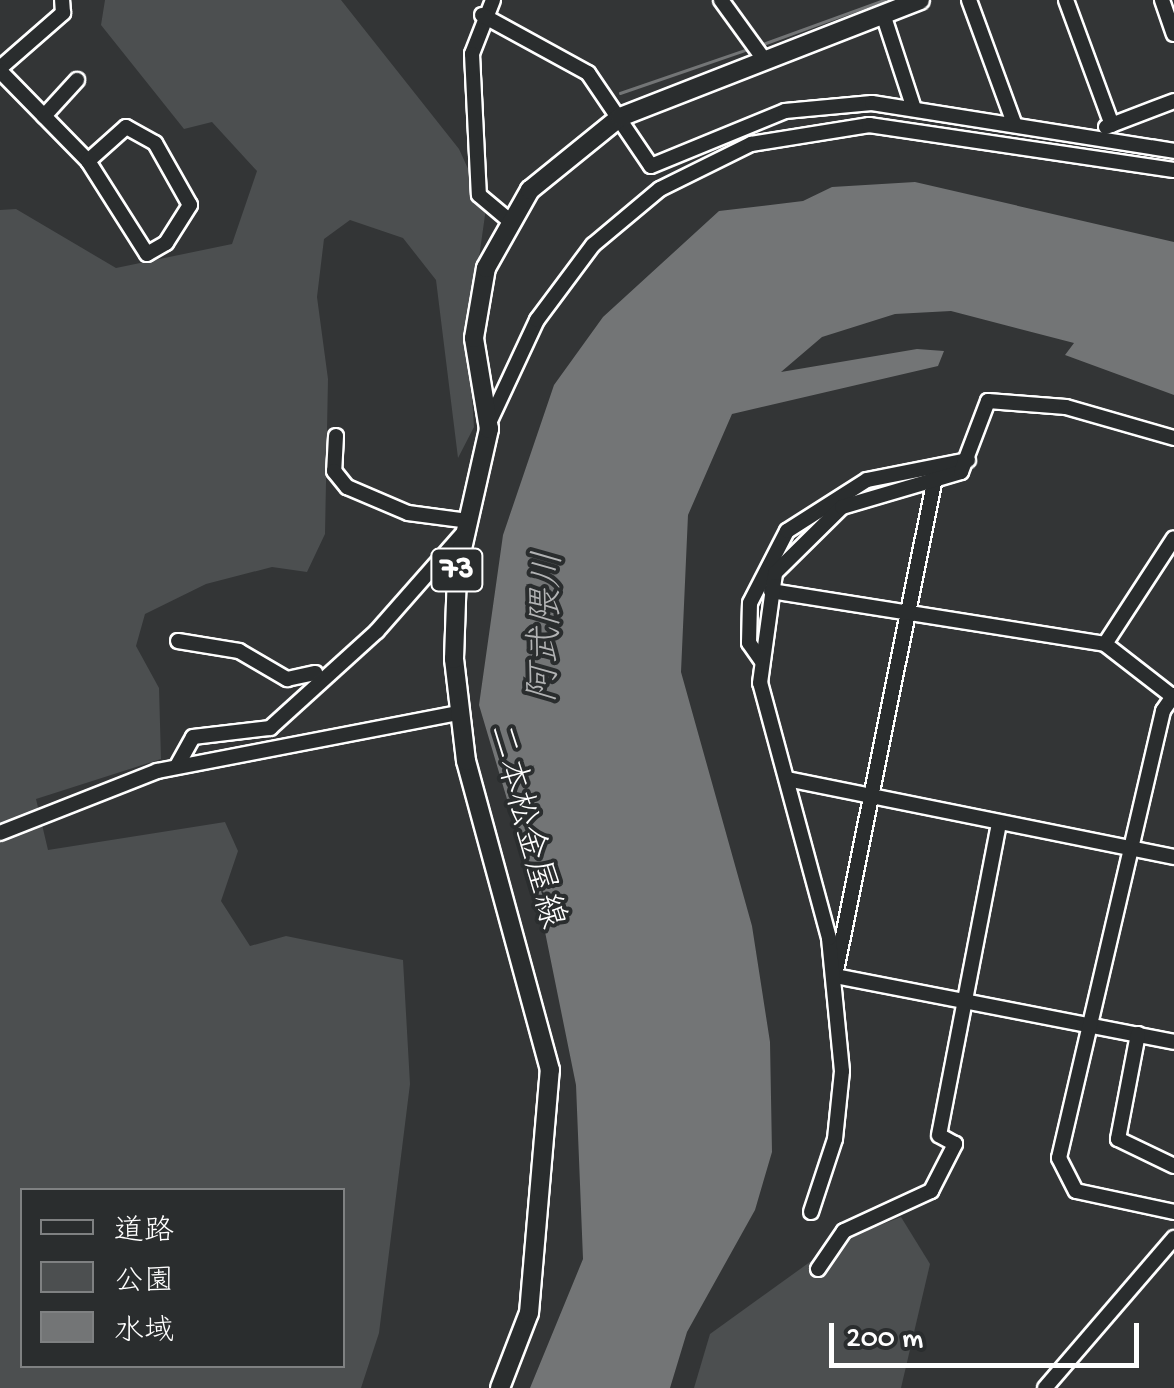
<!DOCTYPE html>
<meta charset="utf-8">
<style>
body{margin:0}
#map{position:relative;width:1174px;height:1388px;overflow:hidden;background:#333536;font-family:"Gochi Hand","Klee One",sans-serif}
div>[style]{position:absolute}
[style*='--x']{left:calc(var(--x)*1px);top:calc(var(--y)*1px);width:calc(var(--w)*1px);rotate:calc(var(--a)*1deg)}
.green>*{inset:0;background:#4c4f50}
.water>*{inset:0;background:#737576}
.stream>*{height:2.5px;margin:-1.25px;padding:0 1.25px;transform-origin:1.25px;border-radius:1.25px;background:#737576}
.roads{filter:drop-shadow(2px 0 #fff) drop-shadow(-2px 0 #fff) drop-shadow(0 2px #fff) drop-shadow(0 -2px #fff)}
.minor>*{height:14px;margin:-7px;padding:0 7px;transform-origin:7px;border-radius:7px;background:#2a2d2e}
.major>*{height:18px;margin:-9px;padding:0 9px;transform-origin:9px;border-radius:9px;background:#2a2d2e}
span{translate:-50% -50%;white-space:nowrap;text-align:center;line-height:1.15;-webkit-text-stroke:8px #2a2d2e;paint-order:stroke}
.shield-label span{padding:2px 8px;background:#2a2d2e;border:2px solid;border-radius:8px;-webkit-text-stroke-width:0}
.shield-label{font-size:32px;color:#fff;font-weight:700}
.street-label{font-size:35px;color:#fff}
.water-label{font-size:38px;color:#b2b3b4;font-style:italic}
.legend{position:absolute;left:20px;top:1188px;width:325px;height:180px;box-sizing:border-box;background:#2a2d2e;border:2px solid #7f8182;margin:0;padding:12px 18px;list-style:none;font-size:30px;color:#fff}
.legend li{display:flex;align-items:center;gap:20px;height:50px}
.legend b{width:50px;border:2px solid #7f8182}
.scale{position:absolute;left:829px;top:1323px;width:310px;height:45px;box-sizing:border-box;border:5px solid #fff;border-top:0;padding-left:12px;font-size:30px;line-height:35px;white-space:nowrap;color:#fff;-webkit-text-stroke:8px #2a2d2e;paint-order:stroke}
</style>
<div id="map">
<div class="green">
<i style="clip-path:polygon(evenodd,105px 0,341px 0,459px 149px,486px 208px,468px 336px,474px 427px,458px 458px,436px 280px,403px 238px,350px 220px,324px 239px,317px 297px,328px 379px,325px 534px,307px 572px,272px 567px,206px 584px,145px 614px,136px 646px,159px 688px,161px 759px,36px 799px,48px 850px,225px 822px,238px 851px,221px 901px,250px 946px,286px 936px,403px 960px,410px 1084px,379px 1333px,361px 1388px,0 1388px,0 210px,16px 209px,116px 268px,232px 244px,257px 171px,212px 122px,184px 129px,101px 25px,105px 0,22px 1190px,342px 1190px,342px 1366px,22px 1366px,22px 1190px)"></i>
<i style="clip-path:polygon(901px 1217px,930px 1264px,901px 1388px,694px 1388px,710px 1334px,839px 1241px)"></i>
</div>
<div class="water">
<i style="clip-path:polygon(915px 182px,1174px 242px,1174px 395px,1065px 355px,1074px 343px,951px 311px,895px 314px,822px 337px,781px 372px,917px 349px,944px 351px,938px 366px,732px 414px,688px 515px,681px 672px,752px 926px,770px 1042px,772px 1152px,755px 1210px,687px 1332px,670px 1388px,530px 1388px,583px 1259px,576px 1085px,542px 917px,479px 705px,503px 535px,554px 385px,603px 317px,719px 211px,803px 201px,832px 187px)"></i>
</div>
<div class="stream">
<i style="--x:763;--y:44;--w:129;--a:-20"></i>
<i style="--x:620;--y:93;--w:139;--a:-19"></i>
</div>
<div class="roads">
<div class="minor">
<i style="--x:493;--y:0;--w:58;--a:111.3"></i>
<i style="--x:472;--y:54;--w:141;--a:87.2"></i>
<i style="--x:479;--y:195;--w:39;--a:40"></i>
<i style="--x:721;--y:0;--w:72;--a:54.1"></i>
<i style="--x:969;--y:0;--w:131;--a:69.9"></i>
<i style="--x:1066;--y:0;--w:133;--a:69.8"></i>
<i style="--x:1162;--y:0;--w:36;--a:71"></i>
<i style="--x:883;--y:14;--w:97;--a:71.9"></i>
<i style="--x:482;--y:15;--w:121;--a:28.7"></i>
<i style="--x:588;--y:73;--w:112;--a:55.9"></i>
<i style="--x:651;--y:166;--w:145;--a:-22.3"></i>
<i style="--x:785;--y:111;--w:87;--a:-5.3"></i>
<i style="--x:872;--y:103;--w:306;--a:9"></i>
<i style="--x:0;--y:68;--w:84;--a:-41.1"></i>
<i style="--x:63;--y:13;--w:13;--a:-94"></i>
<i style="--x:0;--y:71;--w:126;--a:45.6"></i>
<i style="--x:88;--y:161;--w:110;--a:57.6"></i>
<i style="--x:147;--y:254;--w:22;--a:-30"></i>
<i style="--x:166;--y:243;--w:45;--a:-57.7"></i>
<i style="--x:190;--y:205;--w:71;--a:-119.4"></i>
<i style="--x:155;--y:143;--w:33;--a:-151"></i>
<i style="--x:126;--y:127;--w:51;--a:138.2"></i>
<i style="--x:44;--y:116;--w:49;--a:-47.5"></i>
<i style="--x:1106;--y:127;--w:73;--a:-20.9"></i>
<i style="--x:488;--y:425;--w:116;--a:-65"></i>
<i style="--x:537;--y:320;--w:94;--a:-53.3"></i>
<i style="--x:593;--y:245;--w:87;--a:-39.9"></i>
<i style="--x:660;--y:189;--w:102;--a:-26.3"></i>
<i style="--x:751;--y:144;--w:120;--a:-9.1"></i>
<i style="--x:869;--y:125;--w:308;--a:8.4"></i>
<i style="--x:336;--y:436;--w:35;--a:93"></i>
<i style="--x:334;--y:471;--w:21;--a:51"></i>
<i style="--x:347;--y:487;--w:66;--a:23.1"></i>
<i style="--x:408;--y:513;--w:62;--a:7.5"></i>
<i style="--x:934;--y:483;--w:503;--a:101.35"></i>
<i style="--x:835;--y:976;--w:345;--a:11"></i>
<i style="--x:771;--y:591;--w:338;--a:9"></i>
<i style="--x:178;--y:641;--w:62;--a:9.3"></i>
<i style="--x:239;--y:651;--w:56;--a:30.3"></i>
<i style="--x:287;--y:679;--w:29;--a:-12"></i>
<i style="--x:761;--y:660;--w:21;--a:-125"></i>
<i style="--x:749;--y:643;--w:40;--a:-88.6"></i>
<i style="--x:750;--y:603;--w:81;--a:-62.8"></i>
<i style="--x:787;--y:531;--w:95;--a:-32.5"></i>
<i style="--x:867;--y:480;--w:103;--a:-11.2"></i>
<i style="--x:1174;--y:695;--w:19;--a:125"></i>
<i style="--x:1163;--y:711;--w:459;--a:103.1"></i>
<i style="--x:1059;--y:1158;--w:37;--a:63"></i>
<i style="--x:1076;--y:1191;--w:100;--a:12.1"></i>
<i style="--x:1172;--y:696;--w:85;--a:-142.2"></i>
<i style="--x:1105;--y:644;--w:126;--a:-56.9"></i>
<i style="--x:177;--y:766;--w:33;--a:-61"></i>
<i style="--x:193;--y:737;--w:78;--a:-6.7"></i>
<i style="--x:270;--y:728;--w:144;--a:-42.2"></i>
<i style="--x:377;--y:631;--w:136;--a:-48.6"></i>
<i style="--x:787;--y:779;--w:395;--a:11.4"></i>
<i style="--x:0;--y:833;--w:169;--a:-21.5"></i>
<i style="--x:157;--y:771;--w:308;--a:-10.9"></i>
<i style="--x:1138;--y:1034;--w:107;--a:100.8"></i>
<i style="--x:1118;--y:1139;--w:62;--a:25.7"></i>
<i style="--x:811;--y:1212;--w:77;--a:-71.8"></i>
<i style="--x:835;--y:1139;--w:68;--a:-84.1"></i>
<i style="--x:842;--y:1071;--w:134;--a:-95.6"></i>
<i style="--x:829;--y:938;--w:264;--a:-105.1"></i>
<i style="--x:760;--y:683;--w:111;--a:-82.2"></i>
<i style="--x:775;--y:573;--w:94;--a:-44.6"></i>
<i style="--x:842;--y:507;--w:124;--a:-16.4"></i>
<i style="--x:961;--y:472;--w:76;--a:-69.2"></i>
<i style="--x:988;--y:401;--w:78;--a:4.4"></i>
<i style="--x:1066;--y:407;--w:112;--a:16"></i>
<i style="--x:818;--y:1269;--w:46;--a:-55.6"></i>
<i style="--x:844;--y:1231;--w:96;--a:-24.7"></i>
<i style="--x:931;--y:1191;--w:53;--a:-62.9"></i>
<i style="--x:955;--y:1144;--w:18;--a:-151"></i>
<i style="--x:939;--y:1135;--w:318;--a:-79.1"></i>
<i style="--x:1045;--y:1388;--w:198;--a:-49.3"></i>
</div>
<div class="major">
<i style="--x:500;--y:1388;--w:80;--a:-68.9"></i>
<i style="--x:529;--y:1313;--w:244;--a:-85.1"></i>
<i style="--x:550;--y:1070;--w:320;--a:-105.2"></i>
<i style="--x:466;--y:761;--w:103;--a:-96.7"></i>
<i style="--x:454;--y:659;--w:88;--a:-88"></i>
<i style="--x:457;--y:571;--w:146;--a:-77.3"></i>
<i style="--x:489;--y:429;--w:92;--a:-99.4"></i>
<i style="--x:474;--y:338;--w:71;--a:-80.3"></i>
<i style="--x:486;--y:268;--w:90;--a:-60.6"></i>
<i style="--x:530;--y:190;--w:116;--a:-39"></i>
<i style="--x:620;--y:117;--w:322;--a:-21.3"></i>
</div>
</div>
<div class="shield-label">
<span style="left:457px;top:570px">73</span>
</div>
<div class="street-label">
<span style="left:523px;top:827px;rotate:75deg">二本松金屋線</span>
</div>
<div class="water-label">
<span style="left:550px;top:627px;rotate:-88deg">阿武隈川</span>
</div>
<ul class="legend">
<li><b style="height:12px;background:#2a2d2e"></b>道路</li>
<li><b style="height:28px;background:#4c4f50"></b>公園</li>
<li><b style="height:28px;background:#737576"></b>水域</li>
</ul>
<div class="scale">200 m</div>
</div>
